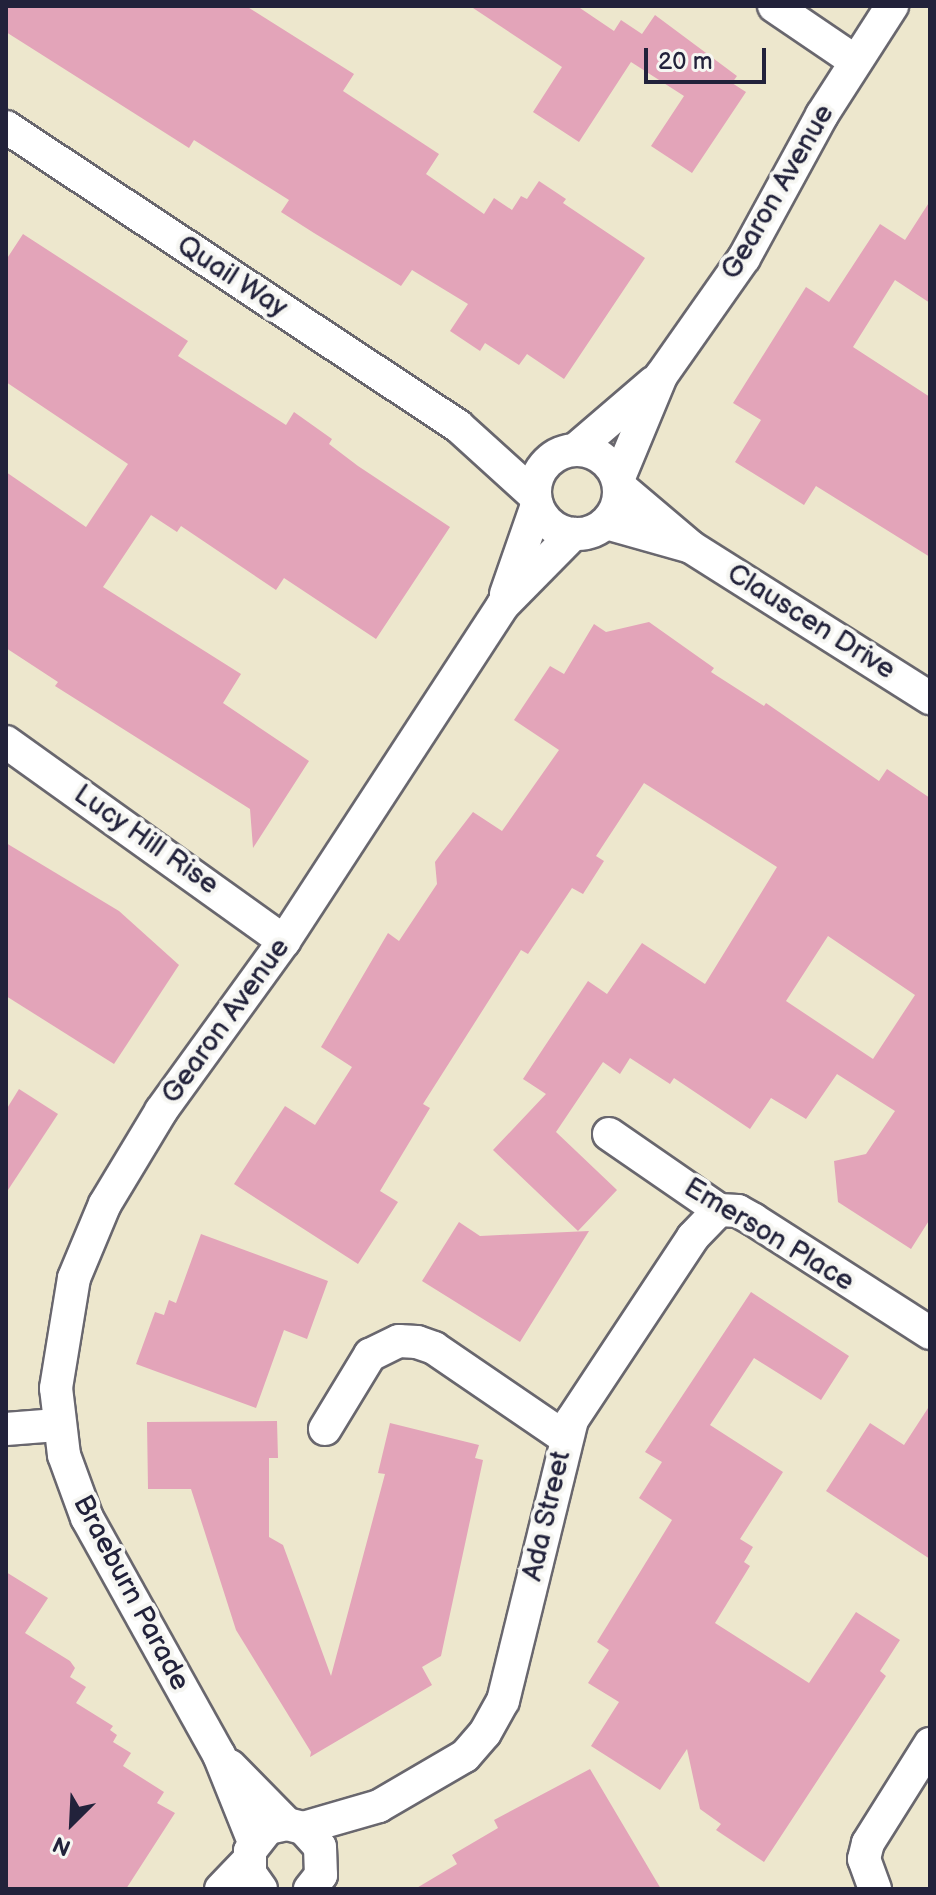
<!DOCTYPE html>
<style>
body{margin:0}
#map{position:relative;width:936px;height:1895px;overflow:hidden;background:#ede7cd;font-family:"Balsamiq Sans",sans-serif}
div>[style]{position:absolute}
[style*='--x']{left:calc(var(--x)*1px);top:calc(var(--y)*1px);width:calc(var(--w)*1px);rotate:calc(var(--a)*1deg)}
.building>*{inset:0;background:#e3a4b9}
.roads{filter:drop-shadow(2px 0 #69676e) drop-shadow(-2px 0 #69676e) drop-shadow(0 2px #69676e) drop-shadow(0 -2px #69676e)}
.minor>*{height:32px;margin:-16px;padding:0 16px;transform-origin:16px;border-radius:16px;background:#fff}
.minor>.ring{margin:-16px;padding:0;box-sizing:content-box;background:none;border:32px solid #fff;border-radius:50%}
span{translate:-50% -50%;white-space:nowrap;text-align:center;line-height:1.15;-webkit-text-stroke:8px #f6f6f2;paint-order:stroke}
.street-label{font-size:28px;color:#22223b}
.frame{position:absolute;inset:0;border:8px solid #22223b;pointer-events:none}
.north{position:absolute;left:32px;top:1783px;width:80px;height:80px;-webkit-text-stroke:6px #f6f6f2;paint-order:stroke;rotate:204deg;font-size:22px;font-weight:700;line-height:32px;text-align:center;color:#22223b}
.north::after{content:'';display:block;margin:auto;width:28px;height:36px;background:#22223b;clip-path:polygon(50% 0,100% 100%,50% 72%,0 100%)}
.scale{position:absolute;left:644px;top:48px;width:122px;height:36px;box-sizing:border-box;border:4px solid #22223b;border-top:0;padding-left:10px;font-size:24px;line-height:28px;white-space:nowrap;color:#22223b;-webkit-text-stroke:6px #f6f6f2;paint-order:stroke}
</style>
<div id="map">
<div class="building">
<i style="clip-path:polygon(6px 6px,246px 6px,354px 74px,343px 91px,439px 154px,426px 174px,484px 214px,494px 198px,512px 210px,521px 196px,527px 199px,539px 181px,566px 199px,563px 203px,645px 258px,564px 379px,527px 354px,519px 365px,485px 343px,480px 351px,450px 331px,468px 304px,412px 270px,401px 286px,314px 233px,281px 212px,289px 200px,194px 140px,189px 148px,6px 32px)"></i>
<i style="clip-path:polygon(470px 6px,577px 6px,614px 31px,621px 20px,642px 34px,655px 15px,737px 76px,732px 83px,746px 92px,692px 173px,651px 146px,684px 96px,631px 62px,579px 142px,533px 112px,562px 67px)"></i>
<i style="clip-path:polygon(930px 201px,930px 303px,895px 280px,853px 347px,930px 397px,930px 557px,816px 486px,804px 505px,735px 462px,761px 420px,733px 403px,806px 287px,829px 302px,880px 224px,905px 240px)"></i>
<i style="clip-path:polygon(23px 234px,188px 341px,178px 356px,286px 425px,294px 412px,332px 439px,329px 444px,358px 466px,450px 527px,376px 639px,284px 578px,276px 590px,181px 526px,177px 532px,151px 515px,103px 587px,241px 674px,223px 703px,309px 761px,253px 848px,250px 809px,55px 686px,58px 682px,6px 648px,6px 472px,86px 527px,128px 464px,6px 382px,6px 260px)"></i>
<i style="clip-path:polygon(evenodd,649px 622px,714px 668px,711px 672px,764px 706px,766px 703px,879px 781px,887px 769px,930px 798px,930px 1219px,911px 1249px,838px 1202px,834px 1161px,866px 1154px,895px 1111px,837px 1074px,806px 1119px,771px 1098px,750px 1129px,674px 1078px,670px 1084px,630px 1058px,620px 1074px,603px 1062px,556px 1132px,617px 1190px,578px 1231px,493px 1150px,546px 1094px,523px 1079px,588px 981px,607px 994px,642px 943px,705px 984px,777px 867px,644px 783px,596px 856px,604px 861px,583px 894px,572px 888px,528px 954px,521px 950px,423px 1104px,430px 1108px,380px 1191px,398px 1202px,358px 1264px,234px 1184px,285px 1106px,315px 1125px,352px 1067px,321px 1047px,388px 933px,399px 941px,437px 884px,435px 862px,443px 851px,473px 812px,502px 831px,559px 750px,514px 720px,550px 666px,564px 674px,594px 624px,606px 632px,649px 622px,828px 936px,915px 995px,873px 1059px,786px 1001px,828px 936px)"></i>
<i style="clip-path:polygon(6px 843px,119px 911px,179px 965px,114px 1064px,6px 996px)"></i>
<i style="clip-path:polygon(19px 1089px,58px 1114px,6px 1193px,6px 1110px)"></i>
<i style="clip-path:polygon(459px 1222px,480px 1236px,589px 1231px,520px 1342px,422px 1281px)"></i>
<i style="clip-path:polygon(201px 1234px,328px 1281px,307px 1339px,284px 1330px,256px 1408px,136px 1364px,155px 1312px,164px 1315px,169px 1300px,176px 1303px)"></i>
<i style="clip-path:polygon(751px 1292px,849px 1356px,821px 1400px,754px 1358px,710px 1425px,783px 1472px,740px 1539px,753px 1547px,744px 1562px,750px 1566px,715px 1623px,809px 1683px,856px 1612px,900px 1640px,880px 1671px,886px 1676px,764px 1862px,716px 1830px,721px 1824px,700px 1809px,687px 1749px,660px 1790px,591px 1746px,619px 1702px,588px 1683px,609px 1650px,597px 1642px,672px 1520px,639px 1498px,662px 1462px,645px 1452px)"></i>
<i style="clip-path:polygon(930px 1405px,930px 1559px,826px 1491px,870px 1423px,904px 1445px)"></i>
<i style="clip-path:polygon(277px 1421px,278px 1458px,269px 1458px,269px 1537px,283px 1545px,331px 1676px,385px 1474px,378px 1473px,390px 1423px,479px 1445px,475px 1458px,483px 1460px,441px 1656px,422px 1667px,432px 1685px,310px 1757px,311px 1752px,236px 1630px,191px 1489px,148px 1489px,147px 1422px)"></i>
<i style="clip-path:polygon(6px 1572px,48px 1598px,25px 1633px,70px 1661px,75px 1668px,70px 1677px,86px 1687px,76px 1703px,113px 1726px,110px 1730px,117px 1735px,113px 1742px,131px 1753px,123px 1766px,164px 1792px,157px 1803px,175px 1813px,126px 1889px,6px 1889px)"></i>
<i style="clip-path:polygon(590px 1769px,661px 1889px,415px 1889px,457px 1864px,452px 1855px,498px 1828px,494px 1820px)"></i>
</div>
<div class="roads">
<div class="minor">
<i style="--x:774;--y:6;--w:98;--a:34.2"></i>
<i style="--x:6;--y:127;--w:542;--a:33.48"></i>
<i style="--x:458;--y:426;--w:100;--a:42.2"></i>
<i class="ring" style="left:535px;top:450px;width:52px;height:52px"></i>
<i style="--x:575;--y:450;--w:103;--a:-40.7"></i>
<i style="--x:618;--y:480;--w:113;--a:-67.5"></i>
<i style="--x:661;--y:376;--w:144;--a:-54.9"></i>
<i style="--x:744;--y:258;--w:163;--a:-61.4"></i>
<i style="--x:822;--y:115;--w:130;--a:-57.3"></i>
<i style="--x:619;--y:486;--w:94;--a:40.3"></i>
<i style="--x:691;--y:547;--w:283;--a:32.3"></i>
<i style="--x:606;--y:523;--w:85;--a:15.7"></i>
<i style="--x:506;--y:594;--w:94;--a:-70.8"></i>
<i style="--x:6;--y:742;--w:342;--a:35.6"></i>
<i style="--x:609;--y:1134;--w:134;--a:34.6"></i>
<i style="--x:719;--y:1210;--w:19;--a:3"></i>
<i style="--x:738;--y:1211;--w:18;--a:29"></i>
<i style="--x:754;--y:1220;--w:209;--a:32.7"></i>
<i style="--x:6;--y:1429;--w:51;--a:-4.5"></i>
<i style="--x:325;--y:1429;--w:87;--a:-58.7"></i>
<i style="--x:370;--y:1355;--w:32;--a:-26"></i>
<i style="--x:399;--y:1341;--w:18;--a:3"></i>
<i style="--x:417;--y:1342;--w:18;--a:19"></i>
<i style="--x:434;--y:1348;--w:160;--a:34.3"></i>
<i style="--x:230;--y:1766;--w:81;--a:45.5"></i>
<i style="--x:303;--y:1828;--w:79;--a:-16.1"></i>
<i style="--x:379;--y:1806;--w:99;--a:-30.2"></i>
<i style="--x:465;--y:1756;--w:30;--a:-49"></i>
<i style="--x:485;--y:1733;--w:37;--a:-61"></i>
<i style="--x:503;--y:1701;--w:289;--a:-76.2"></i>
<i style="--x:572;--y:1420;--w:219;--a:-56.5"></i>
<i style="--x:693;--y:1237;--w:37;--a:-46"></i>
<i style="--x:254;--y:1842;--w:94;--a:-111.9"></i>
<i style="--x:219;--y:1755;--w:271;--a:-119.1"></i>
<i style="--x:87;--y:1518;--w:67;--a:-110.1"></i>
<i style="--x:64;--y:1455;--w:67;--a:-96.8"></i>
<i style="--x:56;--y:1388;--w:111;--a:-80.7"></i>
<i style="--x:74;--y:1278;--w:80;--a:-67.3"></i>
<i style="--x:105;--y:1204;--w:109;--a:-58.9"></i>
<i style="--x:161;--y:1111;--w:210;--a:-54.1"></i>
<i style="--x:284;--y:941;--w:401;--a:-56.9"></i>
<i style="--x:503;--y:605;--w:100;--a:-45.4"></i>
<i style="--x:221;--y:1889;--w:39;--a:-46"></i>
<i style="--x:261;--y:1889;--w:19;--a:-125"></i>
<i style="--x:250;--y:1873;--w:22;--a:-90"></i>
<i style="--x:250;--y:1851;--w:29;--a:-52"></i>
<i style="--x:268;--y:1828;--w:19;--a:-12"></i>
<i style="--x:287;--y:1824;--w:16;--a:14"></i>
<i style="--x:303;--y:1828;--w:25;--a:48"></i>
<i style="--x:320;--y:1847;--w:28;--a:88"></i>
<i style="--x:321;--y:1875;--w:18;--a:128"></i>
<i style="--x:875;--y:1889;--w:32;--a:-110"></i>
<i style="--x:864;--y:1859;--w:16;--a:-76"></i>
<i style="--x:868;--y:1843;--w:117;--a:-57.9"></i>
</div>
</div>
<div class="street-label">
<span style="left:778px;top:192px;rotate:-60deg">Gearon Avenue</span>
<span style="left:232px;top:277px;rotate:33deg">Quail Way</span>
<span style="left:811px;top:622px;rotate:32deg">Clauscen Drive</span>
<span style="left:146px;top:840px;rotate:35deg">Lucy Hill Rise</span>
<span style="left:226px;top:1021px;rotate:-54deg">Gearon Avenue</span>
<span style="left:769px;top:1235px;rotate:31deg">Emerson Place</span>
<span style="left:547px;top:1516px;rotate:-77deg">Ada Street</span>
<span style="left:131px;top:1593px;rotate:62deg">Braeburn Parade</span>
</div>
<div class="frame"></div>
<div class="north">N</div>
<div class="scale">20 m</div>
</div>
